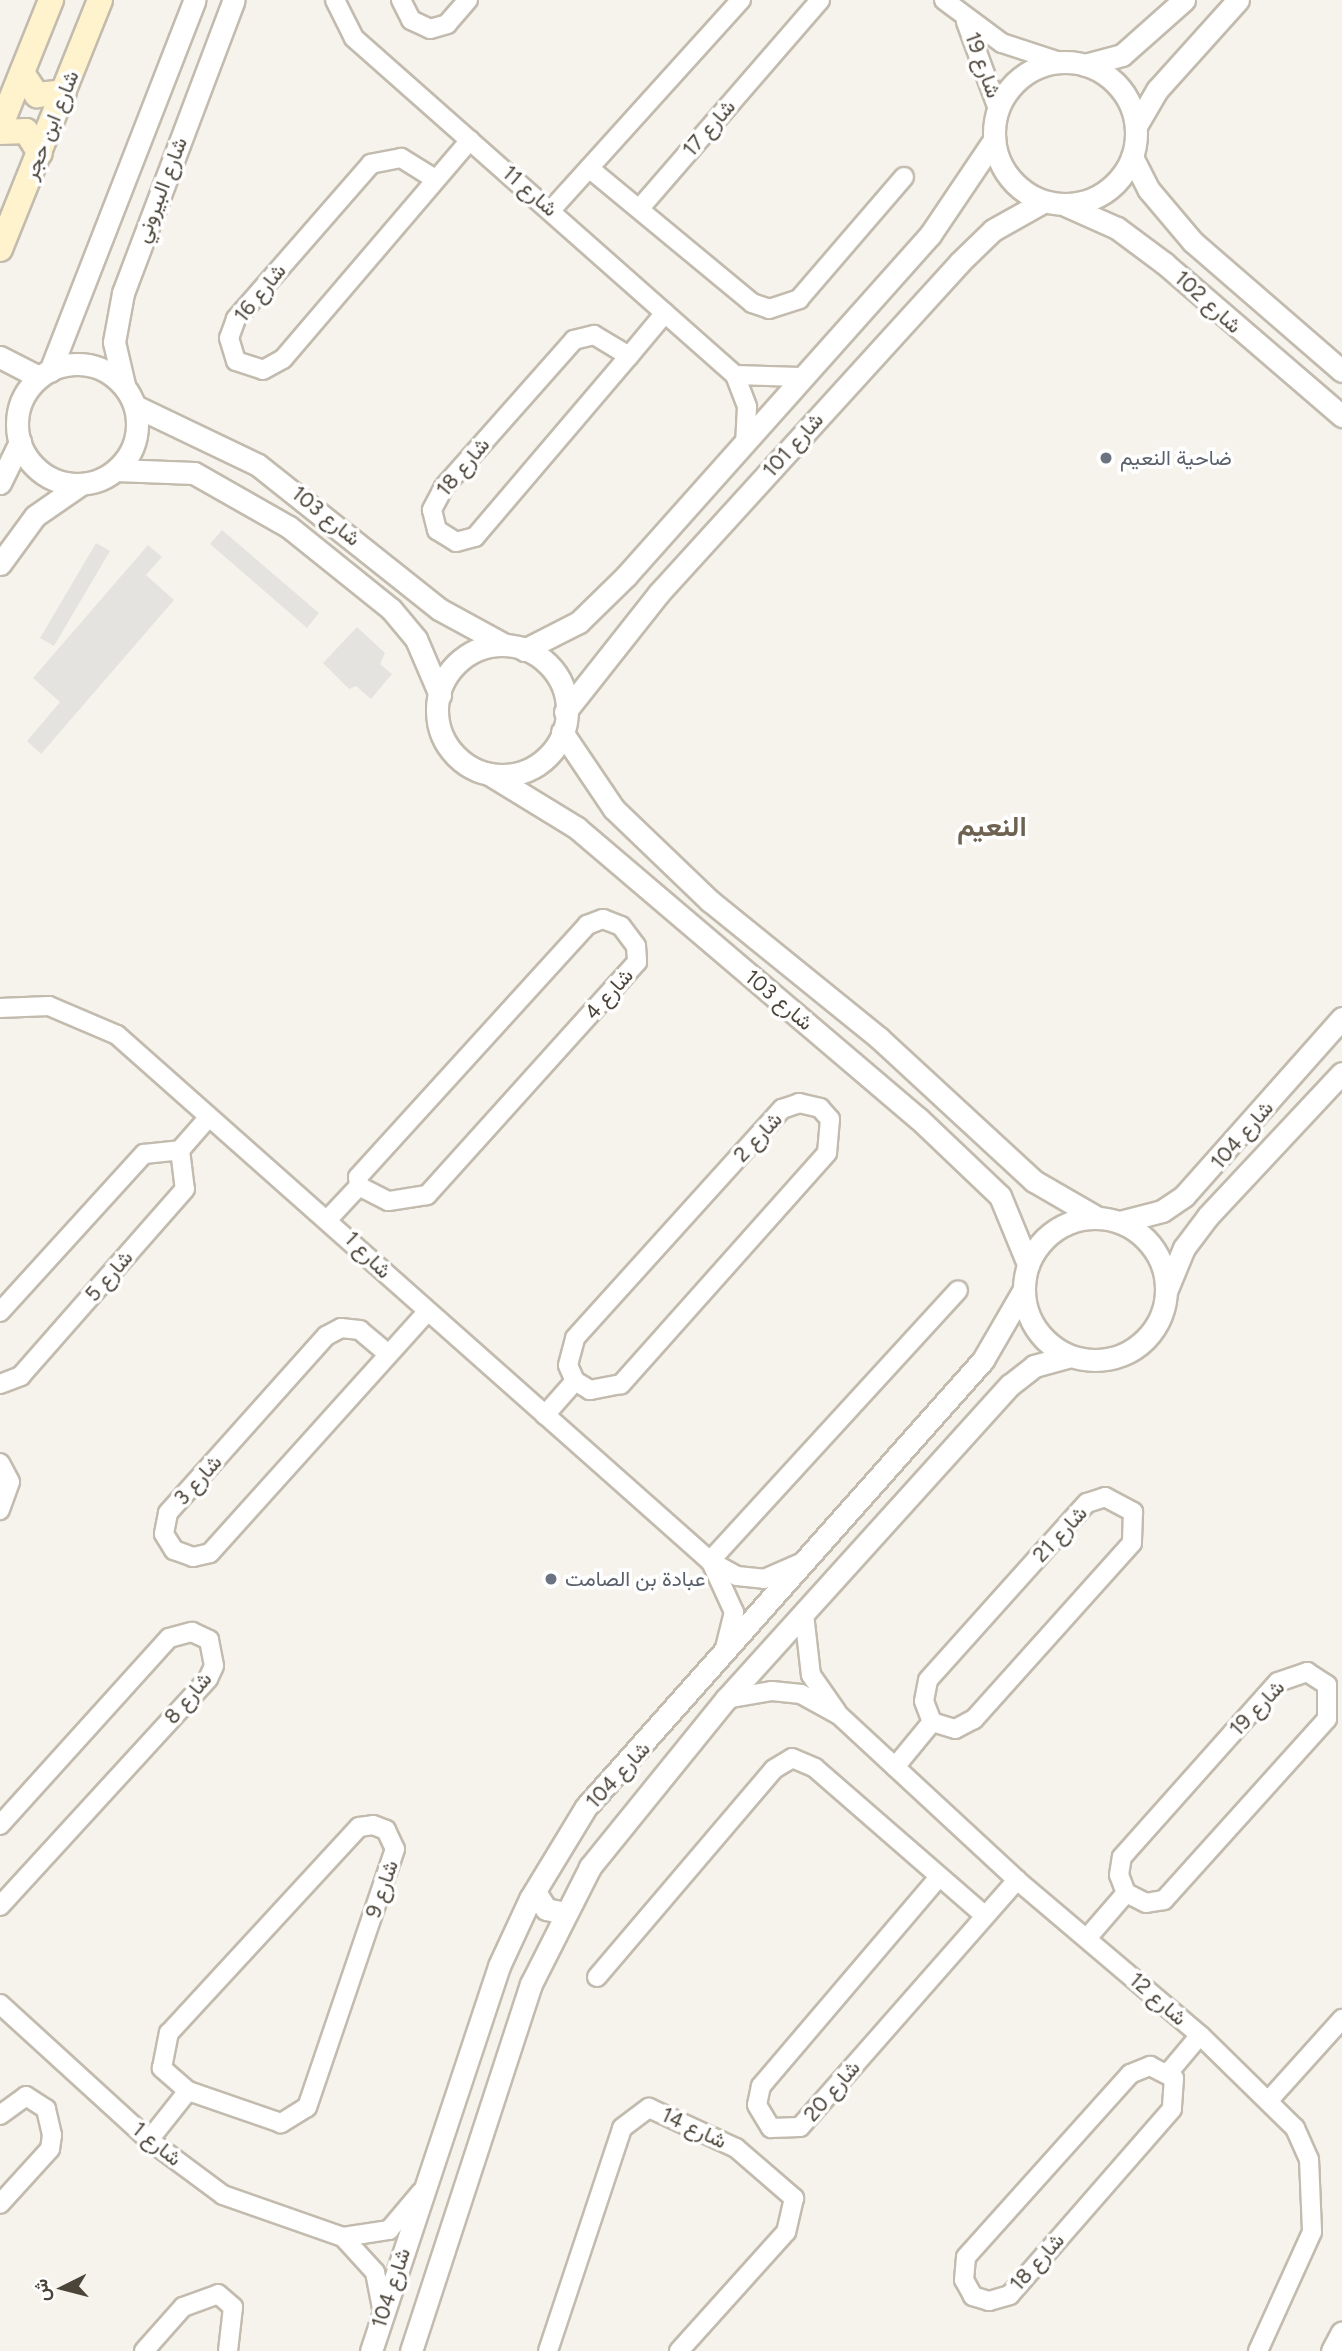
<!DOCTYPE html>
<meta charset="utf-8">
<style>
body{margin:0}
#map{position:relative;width:1342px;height:2351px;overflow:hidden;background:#f6f3ec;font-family:Figtree,Vazirmatn,sans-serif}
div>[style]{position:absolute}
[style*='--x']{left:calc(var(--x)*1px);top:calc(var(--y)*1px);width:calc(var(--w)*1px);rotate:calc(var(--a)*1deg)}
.parking>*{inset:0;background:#e5e3e0}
.roads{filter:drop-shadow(2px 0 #c2bbae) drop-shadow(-2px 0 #c2bbae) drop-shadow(0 2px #c2bbae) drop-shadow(0 -2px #c2bbae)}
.minor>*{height:18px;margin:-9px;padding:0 9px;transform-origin:9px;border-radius:9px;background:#fff}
.tertiary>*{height:21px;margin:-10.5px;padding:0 10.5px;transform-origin:10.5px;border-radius:10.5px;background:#fff}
.tertiary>.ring{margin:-10.5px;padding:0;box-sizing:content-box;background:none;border:21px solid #fff;border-radius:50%}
.secondary>*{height:24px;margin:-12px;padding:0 12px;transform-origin:12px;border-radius:12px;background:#fff3cd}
.dots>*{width:19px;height:19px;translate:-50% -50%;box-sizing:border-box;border:4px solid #fff;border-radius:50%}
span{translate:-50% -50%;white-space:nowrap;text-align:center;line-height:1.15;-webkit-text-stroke:7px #fff;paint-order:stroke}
.street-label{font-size:21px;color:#4b4439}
.worship-label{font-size:21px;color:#5b616d}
.left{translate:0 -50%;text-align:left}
.district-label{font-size:28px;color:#6e6250;font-weight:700}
.north{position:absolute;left:28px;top:2253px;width:70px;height:70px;-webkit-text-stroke:5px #fff;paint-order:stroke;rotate:264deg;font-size:19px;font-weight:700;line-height:28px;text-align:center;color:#4b4439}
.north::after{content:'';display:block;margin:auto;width:24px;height:32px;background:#4b4439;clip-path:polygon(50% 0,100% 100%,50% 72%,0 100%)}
</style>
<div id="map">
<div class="parking">
<i style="clip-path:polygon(222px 530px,319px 613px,307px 628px,210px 544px)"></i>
<i style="clip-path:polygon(96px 543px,110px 551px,54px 646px,40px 638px)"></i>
<i style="clip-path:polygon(148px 545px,162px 557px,146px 575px,174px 600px,41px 754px,27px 741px,60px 702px,33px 678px)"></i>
<i style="clip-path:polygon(357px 627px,385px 653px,380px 664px,392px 674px,371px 699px,356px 686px,349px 689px,323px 663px)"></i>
</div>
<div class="roads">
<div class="minor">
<i style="--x:335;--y:0;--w:42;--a:63.4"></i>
<i style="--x:354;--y:38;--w:509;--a:41.49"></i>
<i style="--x:735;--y:375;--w:34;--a:69"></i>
<i style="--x:747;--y:407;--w:35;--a:93"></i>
<i style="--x:401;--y:0;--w:22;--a:63"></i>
<i style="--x:411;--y:20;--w:21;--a:25"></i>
<i style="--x:430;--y:29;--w:18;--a:-16"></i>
<i style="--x:447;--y:24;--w:32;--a:-49"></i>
<i style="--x:944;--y:0;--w:72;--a:36.6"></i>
<i style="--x:1002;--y:43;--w:61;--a:18.1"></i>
<i style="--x:966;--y:22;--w:93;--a:69.8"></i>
<i style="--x:589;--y:168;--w:212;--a:39.6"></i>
<i style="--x:752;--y:303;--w:18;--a:19"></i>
<i style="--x:769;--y:309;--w:32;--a:-18"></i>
<i style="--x:799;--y:299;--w:161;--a:-49.3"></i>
<i style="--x:435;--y:179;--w:40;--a:-148"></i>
<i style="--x:401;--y:158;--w:31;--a:169"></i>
<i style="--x:371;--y:164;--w:206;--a:131.1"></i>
<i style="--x:236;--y:319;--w:20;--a:110"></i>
<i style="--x:229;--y:338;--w:24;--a:73"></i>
<i style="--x:236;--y:361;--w:28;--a:18"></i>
<i style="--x:263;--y:370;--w:23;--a:-29"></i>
<i style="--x:283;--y:359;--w:288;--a:-49.5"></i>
<i style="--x:640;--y:208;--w:275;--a:-49.1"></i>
<i style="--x:552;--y:209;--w:282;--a:-47.9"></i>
<i style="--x:629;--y:356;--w:41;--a:-149"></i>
<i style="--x:594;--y:335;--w:21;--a:166"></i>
<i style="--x:574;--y:340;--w:196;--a:131.5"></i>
<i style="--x:444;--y:487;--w:26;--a:118"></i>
<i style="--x:432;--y:510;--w:21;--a:76"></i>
<i style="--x:437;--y:530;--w:22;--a:32"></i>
<i style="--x:456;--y:542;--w:20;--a:-15"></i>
<i style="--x:475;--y:537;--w:238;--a:-49.6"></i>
<i style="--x:629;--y:356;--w:56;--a:-50.1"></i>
<i style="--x:735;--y:375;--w:65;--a:1.8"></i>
<i style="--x:0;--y:1008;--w:49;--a:-2.3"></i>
<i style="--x:49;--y:1006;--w:74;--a:23.1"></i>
<i style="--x:117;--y:1035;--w:793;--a:41.57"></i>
<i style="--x:710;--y:1561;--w:31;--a:29"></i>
<i style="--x:737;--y:1576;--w:27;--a:6"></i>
<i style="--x:764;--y:1579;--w:40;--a:-23.4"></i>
<i style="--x:799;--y:1103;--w:22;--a:13"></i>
<i style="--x:820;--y:1108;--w:15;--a:48"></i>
<i style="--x:830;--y:1119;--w:34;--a:95"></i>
<i style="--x:827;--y:1153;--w:310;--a:131.7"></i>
<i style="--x:621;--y:1384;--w:32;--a:169"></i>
<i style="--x:590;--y:1390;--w:17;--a:-149"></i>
<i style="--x:575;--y:1381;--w:17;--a:-114"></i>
<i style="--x:568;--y:1365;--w:28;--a:-75"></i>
<i style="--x:575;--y:1338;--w:309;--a:-47.9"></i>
<i style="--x:782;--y:1109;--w:18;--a:-19"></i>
<i style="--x:180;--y:1150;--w:43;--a:-48.8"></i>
<i style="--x:330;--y:1217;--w:42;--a:-46.9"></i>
<i style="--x:359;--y:1186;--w:9;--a:-96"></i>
<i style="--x:358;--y:1177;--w:341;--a:-47.7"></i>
<i style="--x:587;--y:925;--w:17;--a:-21"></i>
<i style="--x:603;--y:919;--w:19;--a:21"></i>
<i style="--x:621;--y:926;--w:25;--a:53"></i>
<i style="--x:636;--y:946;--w:16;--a:86"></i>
<i style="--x:637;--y:962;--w:314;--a:132"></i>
<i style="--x:427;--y:1195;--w:39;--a:171"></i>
<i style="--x:388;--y:1201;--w:33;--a:-153"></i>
<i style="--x:0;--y:1312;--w:214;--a:-47.7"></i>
<i style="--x:144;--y:1154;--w:36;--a:-6"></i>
<i style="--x:180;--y:1150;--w:39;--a:83"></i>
<i style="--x:185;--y:1189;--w:249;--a:131.3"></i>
<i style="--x:21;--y:1376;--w:22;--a:159"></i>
<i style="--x:387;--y:1353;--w:35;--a:-140"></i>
<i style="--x:360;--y:1330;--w:19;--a:-174"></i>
<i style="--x:341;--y:1328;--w:17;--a:152"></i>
<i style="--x:326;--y:1336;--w:237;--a:131.8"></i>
<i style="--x:168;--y:1513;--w:21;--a:101"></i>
<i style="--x:164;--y:1534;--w:19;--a:58"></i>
<i style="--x:174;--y:1550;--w:20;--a:20"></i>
<i style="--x:193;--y:1557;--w:17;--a:-13"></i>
<i style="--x:210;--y:1553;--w:323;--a:-48"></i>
<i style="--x:545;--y:1415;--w:45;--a:-48.6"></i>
<i style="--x:0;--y:1463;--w:21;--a:62"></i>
<i style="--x:10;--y:1482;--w:30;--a:110"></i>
<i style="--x:1105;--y:1497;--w:32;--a:28"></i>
<i style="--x:1133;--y:1512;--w:31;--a:92"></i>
<i style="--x:1132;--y:1543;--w:237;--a:131.9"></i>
<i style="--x:974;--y:1719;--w:21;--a:152"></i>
<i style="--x:955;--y:1729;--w:24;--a:-163"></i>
<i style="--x:932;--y:1722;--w:22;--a:-111"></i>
<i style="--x:924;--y:1701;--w:21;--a:-79"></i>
<i style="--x:928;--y:1680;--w:238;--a:-48.1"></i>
<i style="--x:1087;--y:1503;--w:19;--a:-18"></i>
<i style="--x:710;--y:1561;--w:367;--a:-47.5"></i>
<i style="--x:712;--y:1564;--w:53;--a:65.4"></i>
<i style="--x:734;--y:1612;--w:38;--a:104"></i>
<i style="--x:804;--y:1614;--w:61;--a:83.5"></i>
<i style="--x:811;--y:1675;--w:45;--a:54.9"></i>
<i style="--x:1307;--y:1672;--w:24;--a:33"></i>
<i style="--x:1327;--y:1685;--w:34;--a:90"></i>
<i style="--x:1327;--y:1719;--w:244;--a:132"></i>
<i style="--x:1164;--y:1900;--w:18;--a:171"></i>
<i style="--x:1146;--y:1903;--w:22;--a:-153"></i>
<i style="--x:1126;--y:1893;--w:19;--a:-111"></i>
<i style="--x:1119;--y:1875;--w:18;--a:-81"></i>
<i style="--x:1122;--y:1857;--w:234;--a:-48.3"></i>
<i style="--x:1278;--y:1682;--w:31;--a:-19"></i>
<i style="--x:726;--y:1699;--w:47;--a:-9.9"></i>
<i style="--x:772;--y:1691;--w:29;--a:6"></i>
<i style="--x:801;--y:1694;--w:43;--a:28.9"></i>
<i style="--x:839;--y:1715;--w:243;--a:42.8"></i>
<i style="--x:1017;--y:1880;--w:240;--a:40.3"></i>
<i style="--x:1200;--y:2035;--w:133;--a:44.4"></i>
<i style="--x:1295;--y:2128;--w:34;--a:66"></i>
<i style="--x:1309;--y:2159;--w:73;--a:87.6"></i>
<i style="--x:1312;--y:2232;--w:131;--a:114.4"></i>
<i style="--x:895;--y:1767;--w:58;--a:-50.6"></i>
<i style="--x:0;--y:1825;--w:252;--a:-47.9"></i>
<i style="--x:169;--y:1638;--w:24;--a:-15"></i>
<i style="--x:192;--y:1632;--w:19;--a:25"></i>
<i style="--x:209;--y:1640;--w:26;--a:79"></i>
<i style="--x:214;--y:1666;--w:14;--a:115"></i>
<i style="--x:208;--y:1679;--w:308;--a:132.5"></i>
<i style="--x:373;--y:1825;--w:14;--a:21"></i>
<i style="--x:386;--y:1830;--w:21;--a:65"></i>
<i style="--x:395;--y:1849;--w:273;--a:108.8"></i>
<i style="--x:307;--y:2107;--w:31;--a:148"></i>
<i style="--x:281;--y:2123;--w:98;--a:-161"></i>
<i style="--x:188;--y:2091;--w:35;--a:-139"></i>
<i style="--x:162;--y:2068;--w:36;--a:-79"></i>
<i style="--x:169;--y:2033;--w:280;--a:-47.3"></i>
<i style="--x:359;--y:1827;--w:14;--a:-8"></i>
<i style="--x:939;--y:1877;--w:275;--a:130.4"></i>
<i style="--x:761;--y:2086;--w:19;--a:102"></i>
<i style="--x:757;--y:2105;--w:27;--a:59"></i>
<i style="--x:771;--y:2128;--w:29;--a:-2"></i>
<i style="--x:800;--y:2127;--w:329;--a:-48.7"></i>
<i style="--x:1088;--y:1937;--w:58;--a:-49.2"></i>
<i style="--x:597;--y:1977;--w:273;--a:-49.6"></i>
<i style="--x:774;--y:1769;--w:21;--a:-31"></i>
<i style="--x:792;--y:1758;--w:25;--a:23"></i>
<i style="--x:815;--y:1768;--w:225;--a:41"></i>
<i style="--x:0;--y:2004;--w:202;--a:42.4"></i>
<i style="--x:149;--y:2140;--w:92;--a:36.6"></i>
<i style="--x:223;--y:2195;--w:127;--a:19.3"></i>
<i style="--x:343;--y:2237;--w:47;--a:-8.7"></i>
<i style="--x:389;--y:2230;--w:50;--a:-49.9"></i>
<i style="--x:1150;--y:2066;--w:27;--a:27"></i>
<i style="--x:1174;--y:2078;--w:31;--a:94"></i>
<i style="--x:1172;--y:2109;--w:247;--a:131.1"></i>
<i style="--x:1010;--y:2295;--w:22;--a:164"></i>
<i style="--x:989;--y:2301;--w:17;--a:-163"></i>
<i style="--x:973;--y:2296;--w:18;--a:-119"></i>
<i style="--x:964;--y:2280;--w:23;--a:-85"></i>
<i style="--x:966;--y:2257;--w:246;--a:-48.1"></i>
<i style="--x:1130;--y:2074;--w:22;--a:-22"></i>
<i style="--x:1169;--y:2072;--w:48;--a:-50"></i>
<i style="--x:1270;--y:2099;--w:108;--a:-48"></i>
<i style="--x:0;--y:2115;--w:32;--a:-36"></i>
<i style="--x:26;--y:2096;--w:24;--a:33"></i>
<i style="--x:46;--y:2109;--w:27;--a:77"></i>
<i style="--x:52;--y:2135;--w:14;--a:98"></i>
<i style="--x:50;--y:2149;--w:74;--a:132.3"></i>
<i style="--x:149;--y:2140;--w:63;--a:-51.5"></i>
<i style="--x:343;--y:2237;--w:47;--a:47.6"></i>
<i style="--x:375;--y:2272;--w:42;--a:79"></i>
<i style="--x:144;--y:2351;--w:59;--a:-48.4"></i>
<i style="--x:183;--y:2307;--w:37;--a:-20"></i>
<i style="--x:218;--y:2294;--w:20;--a:41"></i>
<i style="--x:233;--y:2307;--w:44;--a:96.5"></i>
<i style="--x:548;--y:2351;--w:235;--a:-71.6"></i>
<i style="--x:622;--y:2128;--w:34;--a:-37"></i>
<i style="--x:649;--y:2108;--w:96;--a:24.7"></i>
<i style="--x:736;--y:2148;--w:77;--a:40.8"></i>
<i style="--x:794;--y:2198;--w:35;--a:103"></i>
<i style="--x:786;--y:2232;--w:160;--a:132"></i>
</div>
<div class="tertiary">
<i class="ring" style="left:994px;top:62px;width:121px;height:121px"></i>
<i style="--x:1085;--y:65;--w:38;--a:-15"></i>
<i style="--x:1122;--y:55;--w:83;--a:-41.6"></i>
<i style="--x:1136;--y:126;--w:42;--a:-59.7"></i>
<i style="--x:1157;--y:90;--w:121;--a:-48"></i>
<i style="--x:1132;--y:157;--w:37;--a:63"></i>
<i style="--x:1149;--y:190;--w:68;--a:49.8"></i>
<i style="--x:1193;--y:242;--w:197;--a:40.9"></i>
<i style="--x:1065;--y:205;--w:57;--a:23.9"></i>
<i style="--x:1117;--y:228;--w:59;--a:36.7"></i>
<i style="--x:1164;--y:263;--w:235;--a:40.7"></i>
<i style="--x:0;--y:357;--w:44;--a:27.1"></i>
<i class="ring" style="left:17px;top:364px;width:99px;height:99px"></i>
<i style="--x:50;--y:371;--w:398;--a:-68.7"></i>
<i style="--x:124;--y:385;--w:44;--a:-103.1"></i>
<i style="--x:114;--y:342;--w:50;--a:-79.6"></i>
<i style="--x:123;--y:293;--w:313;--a:-69.3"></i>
<i style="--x:135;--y:406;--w:136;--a:25.6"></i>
<i style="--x:258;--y:465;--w:231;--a:38.5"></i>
<i style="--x:439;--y:609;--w:75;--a:28.6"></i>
<i style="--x:116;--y:470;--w:78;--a:2.2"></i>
<i style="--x:194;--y:473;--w:109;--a:29.6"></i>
<i style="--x:289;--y:527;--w:131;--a:38.8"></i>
<i style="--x:391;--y:609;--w:39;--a:50"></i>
<i style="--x:416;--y:639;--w:61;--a:66.8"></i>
<i style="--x:0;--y:483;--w:46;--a:-64"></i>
<i style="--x:0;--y:564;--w:59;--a:-53.9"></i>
<i style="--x:35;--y:516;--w:56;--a:-34.8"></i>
<i class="ring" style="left:437px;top:645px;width:109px;height:109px"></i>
<i style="--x:524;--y:650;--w:62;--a:-27"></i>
<i style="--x:579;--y:622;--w:66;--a:-44.4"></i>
<i style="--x:626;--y:576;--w:457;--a:-48.3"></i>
<i style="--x:930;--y:235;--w:115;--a:-56"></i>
<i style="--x:565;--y:712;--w:152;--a:-51.7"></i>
<i style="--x:659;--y:593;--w:446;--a:-47.7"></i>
<i style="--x:959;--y:263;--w:47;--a:-44.1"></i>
<i style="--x:993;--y:230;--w:57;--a:-29.2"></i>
<i style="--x:562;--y:732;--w:93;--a:56"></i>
<i style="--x:614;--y:809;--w:133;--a:43.8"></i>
<i style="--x:710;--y:901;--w:218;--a:39"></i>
<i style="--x:879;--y:1038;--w:211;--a:42.7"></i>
<i style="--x:1034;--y:1181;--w:72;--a:30.1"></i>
<i style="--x:489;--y:774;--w:103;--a:31.5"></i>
<i style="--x:577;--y:828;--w:448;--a:40.4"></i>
<i style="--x:918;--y:1118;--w:113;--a:43.6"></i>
<i style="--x:1000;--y:1196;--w:74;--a:67.6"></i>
<i class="ring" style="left:1024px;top:1218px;width:121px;height:121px"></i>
<i style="--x:1120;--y:1222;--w:43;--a:-14.7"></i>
<i style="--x:1162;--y:1211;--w:27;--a:-34"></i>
<i style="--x:1184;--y:1196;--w:238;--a:-48.4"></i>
<i style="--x:1167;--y:1289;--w:44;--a:-67.5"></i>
<i style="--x:1184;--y:1248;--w:40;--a:-53"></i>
<i style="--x:1208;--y:1216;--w:196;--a:-46.9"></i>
<i style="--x:535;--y:1892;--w:20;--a:57"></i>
<i style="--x:546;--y:1909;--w:19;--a:12"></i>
<i style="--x:371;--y:2351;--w:406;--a:-71.6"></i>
<i style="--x:499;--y:1966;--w:74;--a:-65.2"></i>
<i style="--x:530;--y:1899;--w:108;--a:-58.7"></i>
<i style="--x:586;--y:1807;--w:598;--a:-48.39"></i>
<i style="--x:983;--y:1360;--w:80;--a:-59.9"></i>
<i style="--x:411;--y:2351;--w:386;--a:-71.9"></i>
<i style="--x:531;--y:1984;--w:131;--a:-63.2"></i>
<i style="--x:590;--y:1867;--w:216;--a:-51"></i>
<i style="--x:726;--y:1699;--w:423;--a:-47.9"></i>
<i style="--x:1010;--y:1385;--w:31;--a:-38"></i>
<i style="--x:1034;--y:1366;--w:35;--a:-15"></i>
<i style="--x:1332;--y:2351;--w:21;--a:-62"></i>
</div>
<div class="secondary">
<i style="--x:22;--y:73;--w:27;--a:56"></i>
<i style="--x:37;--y:95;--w:27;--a:-6"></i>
<i style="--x:0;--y:127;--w:137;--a:-68.1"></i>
<i style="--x:0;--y:132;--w:26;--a:-2"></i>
<i style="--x:26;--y:131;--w:26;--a:58"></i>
<i style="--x:0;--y:249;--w:268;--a:-68.1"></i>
</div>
</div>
<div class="dots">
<i style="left:1106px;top:458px;background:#6b7280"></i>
<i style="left:551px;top:1579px;background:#6b7280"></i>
</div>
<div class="street-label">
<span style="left:983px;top:65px;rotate:70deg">شارع 19</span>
<span style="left:51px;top:125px;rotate:-68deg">شارع ابن حجر</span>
<span style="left:709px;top:128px;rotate:-49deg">شارع 17</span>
<span style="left:161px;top:190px;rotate:-69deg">شارع البيروني</span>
<span style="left:530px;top:191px;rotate:41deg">شارع 11</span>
<span style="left:260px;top:293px;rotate:-51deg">شارع 16</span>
<span style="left:1208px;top:302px;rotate:42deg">شارع 102</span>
<span style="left:793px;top:445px;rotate:-48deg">شارع 101</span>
<span style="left:463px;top:467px;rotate:-50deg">شارع 18</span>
<span style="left:326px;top:516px;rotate:39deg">شارع 103</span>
<span style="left:609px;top:994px;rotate:-48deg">شارع 4</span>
<span style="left:779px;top:1000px;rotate:40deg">شارع 103</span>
<span style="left:1242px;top:1135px;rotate:-49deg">شارع 104</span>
<span style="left:758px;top:1137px;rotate:-47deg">شارع 2</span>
<span style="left:368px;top:1255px;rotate:45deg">شارع 1</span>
<span style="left:109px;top:1276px;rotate:-49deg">شارع 5</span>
<span style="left:198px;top:1480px;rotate:-48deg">شارع 3</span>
<span style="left:1060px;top:1534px;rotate:-47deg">شارع 21</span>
<span style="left:188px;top:1698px;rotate:-50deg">شارع 8</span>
<span style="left:1257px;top:1708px;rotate:-46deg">شارع 19</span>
<span style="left:618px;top:1775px;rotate:-47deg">شارع 104</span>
<span style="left:382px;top:1889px;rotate:-71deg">شارع 9</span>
<span style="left:1158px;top:1999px;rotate:41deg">شارع 12</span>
<span style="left:832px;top:2091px;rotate:-49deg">شارع 20</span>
<span style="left:694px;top:2128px;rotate:25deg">شارع 14</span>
<span style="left:157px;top:2144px;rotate:39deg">شارع 1</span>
<span style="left:1037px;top:2262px;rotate:-48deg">شارع 18</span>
<span style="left:391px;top:2288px;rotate:-72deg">شارع 104</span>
</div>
<div class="worship-label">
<span class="left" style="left:1120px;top:458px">ضاحية النعيم</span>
<span class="left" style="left:565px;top:1579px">عبادة بن الصامت</span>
</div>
<div class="district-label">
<span style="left:992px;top:826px">النعيم</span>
</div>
<div class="north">ش</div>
</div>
